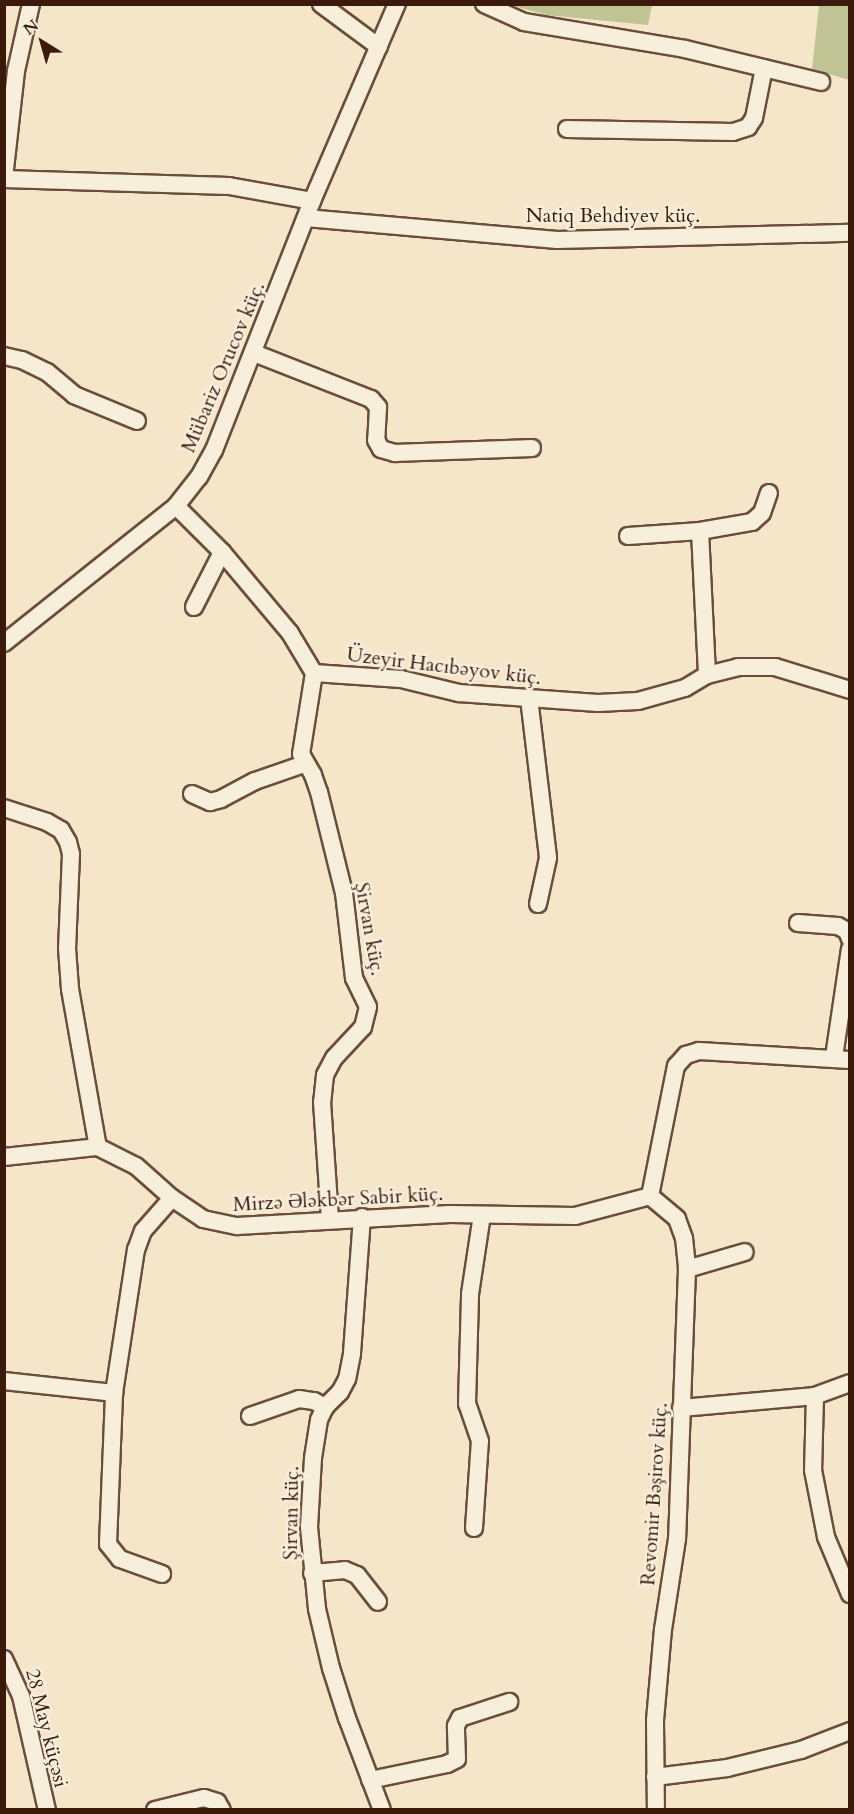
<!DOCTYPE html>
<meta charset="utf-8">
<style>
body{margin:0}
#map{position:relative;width:854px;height:1814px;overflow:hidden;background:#f5e5c9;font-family:Cardo,serif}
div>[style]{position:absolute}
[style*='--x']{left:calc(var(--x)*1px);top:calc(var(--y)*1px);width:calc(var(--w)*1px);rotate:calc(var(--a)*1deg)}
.green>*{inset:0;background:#c0c393}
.roads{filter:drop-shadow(2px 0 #6a4d3a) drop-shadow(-2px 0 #6a4d3a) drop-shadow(0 2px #6a4d3a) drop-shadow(0 -2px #6a4d3a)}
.minor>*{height:16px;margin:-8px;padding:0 8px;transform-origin:8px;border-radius:8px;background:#f8eedc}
span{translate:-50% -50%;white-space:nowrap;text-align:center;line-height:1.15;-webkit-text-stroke:5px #f8eedc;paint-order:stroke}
.street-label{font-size:20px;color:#3b1a0b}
.frame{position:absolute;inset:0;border:6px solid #3b1a0b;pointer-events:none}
.north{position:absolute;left:12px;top:12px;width:60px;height:60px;-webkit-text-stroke:4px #f8eedc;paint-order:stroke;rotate:323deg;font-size:16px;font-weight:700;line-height:24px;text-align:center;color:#3b1a0b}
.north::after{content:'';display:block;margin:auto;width:21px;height:27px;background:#3b1a0b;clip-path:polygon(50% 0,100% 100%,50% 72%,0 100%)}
</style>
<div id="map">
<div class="green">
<i style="clip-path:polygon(511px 5px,652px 5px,648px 25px,546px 15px)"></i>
<i style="clip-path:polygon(819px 5px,849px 5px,849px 80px,812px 69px)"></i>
</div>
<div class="roads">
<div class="minor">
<i style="--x:321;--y:4;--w:72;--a:36.6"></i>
<i style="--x:484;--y:4;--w:44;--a:24.2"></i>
<i style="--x:524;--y:22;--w:163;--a:9.5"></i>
<i style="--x:685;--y:49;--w:140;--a:13.6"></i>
<i style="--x:567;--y:129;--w:166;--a:1"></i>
<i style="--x:733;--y:132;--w:16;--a:-18"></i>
<i style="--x:748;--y:127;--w:11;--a:-56"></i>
<i style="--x:754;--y:118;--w:51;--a:-78.7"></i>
<i style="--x:4;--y:178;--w:108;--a:-83.6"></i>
<i style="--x:16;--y:71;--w:69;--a:-77.4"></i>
<i style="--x:4;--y:179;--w:225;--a:1.8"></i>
<i style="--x:229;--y:186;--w:84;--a:10.2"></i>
<i style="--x:306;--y:218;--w:252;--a:5"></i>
<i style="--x:557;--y:240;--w:293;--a:-1.4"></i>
<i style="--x:254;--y:353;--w:126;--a:21.5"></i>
<i style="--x:371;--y:399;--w:11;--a:49"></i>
<i style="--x:378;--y:407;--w:33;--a:93"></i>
<i style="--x:376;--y:440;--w:10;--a:61"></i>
<i style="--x:381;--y:449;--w:15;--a:16"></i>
<i style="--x:395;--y:453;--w:137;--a:-2.1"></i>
<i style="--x:4;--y:356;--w:18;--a:13"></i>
<i style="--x:22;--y:360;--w:28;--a:26"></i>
<i style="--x:47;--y:372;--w:35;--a:40"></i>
<i style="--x:74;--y:395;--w:68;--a:22.4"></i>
<i style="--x:176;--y:506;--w:65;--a:45"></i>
<i style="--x:222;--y:552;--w:106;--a:50"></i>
<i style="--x:290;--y:633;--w:47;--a:59"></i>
<i style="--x:314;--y:673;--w:87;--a:3.9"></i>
<i style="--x:401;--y:679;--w:60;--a:13.6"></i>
<i style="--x:459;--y:693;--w:139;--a:4.1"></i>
<i style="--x:598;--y:703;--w:40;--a:-2.9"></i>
<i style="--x:638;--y:701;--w:49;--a:-15.5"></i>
<i style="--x:685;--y:688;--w:26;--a:-31"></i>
<i style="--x:707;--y:675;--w:32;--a:-14"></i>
<i style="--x:738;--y:667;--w:37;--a:0"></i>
<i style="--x:775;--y:667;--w:78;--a:17"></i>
<i style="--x:700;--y:531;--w:144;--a:87.2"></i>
<i style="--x:628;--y:536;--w:72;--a:-4"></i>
<i style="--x:700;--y:531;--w:53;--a:-9.8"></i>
<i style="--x:752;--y:522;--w:13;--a:-42"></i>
<i style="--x:762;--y:513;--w:21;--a:-71"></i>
<i style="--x:194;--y:607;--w:62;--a:-63"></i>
<i style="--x:4;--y:643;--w:220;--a:-38.5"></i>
<i style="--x:176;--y:506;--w:37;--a:-52"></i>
<i style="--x:199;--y:477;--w:31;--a:-61"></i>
<i style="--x:214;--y:450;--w:268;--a:-68.5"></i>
<i style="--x:312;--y:201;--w:215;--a:-66.7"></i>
<i style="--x:314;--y:673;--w:82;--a:99.1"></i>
<i style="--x:301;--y:754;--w:24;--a:60"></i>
<i style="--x:313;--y:775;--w:18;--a:71"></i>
<i style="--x:319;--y:792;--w:104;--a:76.1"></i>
<i style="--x:344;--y:893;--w:86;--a:83.3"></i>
<i style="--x:354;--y:978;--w:32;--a:64"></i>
<i style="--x:368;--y:1007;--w:21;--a:104"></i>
<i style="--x:363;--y:1027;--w:42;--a:133.1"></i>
<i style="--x:334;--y:1058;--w:19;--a:118"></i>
<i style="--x:325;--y:1075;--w:27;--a:96"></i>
<i style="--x:322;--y:1102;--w:118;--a:86.1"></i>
<i style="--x:529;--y:698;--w:161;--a:83.2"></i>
<i style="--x:548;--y:858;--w:47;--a:102.3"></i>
<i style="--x:192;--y:794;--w:20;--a:24"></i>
<i style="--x:210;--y:802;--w:11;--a:-15"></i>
<i style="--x:221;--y:799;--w:38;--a:-28"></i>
<i style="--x:255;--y:781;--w:52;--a:-19.1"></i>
<i style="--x:4;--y:808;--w:45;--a:18"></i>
<i style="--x:47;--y:822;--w:16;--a:30"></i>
<i style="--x:61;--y:830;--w:14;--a:60"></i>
<i style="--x:68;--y:842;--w:12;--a:76"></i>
<i style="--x:71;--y:854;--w:94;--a:92.4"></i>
<i style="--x:67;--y:948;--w:41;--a:85.8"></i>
<i style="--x:70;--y:989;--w:160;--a:80"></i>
<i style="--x:798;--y:923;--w:40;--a:4.3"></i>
<i style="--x:838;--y:926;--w:10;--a:29"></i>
<i style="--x:847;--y:931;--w:9;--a:69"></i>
<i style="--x:834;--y:1057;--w:109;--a:-81.6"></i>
<i style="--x:4;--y:1157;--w:95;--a:-6.1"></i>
<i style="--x:98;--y:1147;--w:42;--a:26.6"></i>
<i style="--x:136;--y:1166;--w:48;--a:41.6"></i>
<i style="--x:172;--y:1198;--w:37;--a:34"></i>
<i style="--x:203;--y:1219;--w:35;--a:12"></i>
<i style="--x:237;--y:1226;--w:213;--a:-3.2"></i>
<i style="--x:450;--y:1214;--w:125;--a:0.9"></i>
<i style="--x:575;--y:1216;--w:78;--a:-14.9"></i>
<i style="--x:650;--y:1196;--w:133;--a:-78.7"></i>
<i style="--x:676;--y:1066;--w:15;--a:-48"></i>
<i style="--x:686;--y:1055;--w:14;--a:-17"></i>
<i style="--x:699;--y:1051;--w:151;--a:3.4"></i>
<i style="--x:650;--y:1196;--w:35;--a:40"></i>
<i style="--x:677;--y:1219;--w:20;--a:70"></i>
<i style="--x:684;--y:1238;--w:31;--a:84"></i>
<i style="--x:687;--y:1269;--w:270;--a:92.1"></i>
<i style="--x:677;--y:1539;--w:91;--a:98.8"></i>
<i style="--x:663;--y:1629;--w:92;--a:95"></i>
<i style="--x:655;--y:1721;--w:89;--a:89.4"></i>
<i style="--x:362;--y:1217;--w:137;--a:94.2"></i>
<i style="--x:352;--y:1354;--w:25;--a:101"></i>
<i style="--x:347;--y:1379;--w:15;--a:118"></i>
<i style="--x:340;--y:1392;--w:21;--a:135"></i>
<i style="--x:325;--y:1407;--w:14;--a:115"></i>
<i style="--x:319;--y:1420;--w:38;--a:99"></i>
<i style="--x:313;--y:1458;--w:69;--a:93.3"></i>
<i style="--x:309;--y:1527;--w:82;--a:84.4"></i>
<i style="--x:317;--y:1609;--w:61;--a:76.7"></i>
<i style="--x:331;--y:1668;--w:52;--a:72.3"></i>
<i style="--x:347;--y:1718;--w:98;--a:69.2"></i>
<i style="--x:687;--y:1269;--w:60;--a:-16.3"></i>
<i style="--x:4;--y:1381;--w:111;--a:6.2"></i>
<i style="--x:850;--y:1383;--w:37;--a:160"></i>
<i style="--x:815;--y:1396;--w:74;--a:91.5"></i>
<i style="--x:813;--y:1470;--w:68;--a:79"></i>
<i style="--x:826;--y:1537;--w:62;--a:67.2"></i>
<i style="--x:681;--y:1408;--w:135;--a:-5.1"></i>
<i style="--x:250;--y:1416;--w:52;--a:-19.1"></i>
<i style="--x:299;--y:1399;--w:15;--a:8"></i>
<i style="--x:314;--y:1401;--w:13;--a:29"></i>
<i style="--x:474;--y:1528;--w:87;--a:-86.1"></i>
<i style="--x:480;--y:1441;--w:39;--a:-109"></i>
<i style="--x:467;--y:1404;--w:110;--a:-88.4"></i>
<i style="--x:470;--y:1294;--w:80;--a:-81.4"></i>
<i style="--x:312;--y:1573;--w:33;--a:-5"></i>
<i style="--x:345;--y:1570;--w:13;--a:23"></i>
<i style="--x:357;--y:1575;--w:34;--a:52"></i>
<i style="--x:162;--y:1574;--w:45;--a:-160.3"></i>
<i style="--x:120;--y:1559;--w:19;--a:-129"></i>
<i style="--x:108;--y:1544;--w:151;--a:-87.7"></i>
<i style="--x:114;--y:1393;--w:145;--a:-81.3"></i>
<i style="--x:136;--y:1250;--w:20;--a:-70"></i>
<i style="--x:143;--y:1231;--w:44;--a:-48.7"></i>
<i style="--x:4;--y:1659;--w:41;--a:65.3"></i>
<i style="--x:21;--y:1696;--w:117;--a:77.2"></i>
<i style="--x:655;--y:1777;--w:73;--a:-7.1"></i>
<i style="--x:727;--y:1768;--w:76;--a:-13.7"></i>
<i style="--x:801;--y:1750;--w:53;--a:-21.2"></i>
<i style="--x:370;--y:1780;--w:79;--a:-11.7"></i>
<i style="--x:447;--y:1764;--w:11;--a:-27"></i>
<i style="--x:457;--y:1759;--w:33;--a:-92"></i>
<i style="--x:456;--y:1726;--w:9;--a:-63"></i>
<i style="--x:460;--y:1718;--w:52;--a:-18.1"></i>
<i style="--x:155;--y:1810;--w:50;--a:-13.8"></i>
<i style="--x:204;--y:1798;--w:14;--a:17"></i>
<i style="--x:217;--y:1802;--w:9;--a:58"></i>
</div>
</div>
<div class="street-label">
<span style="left:613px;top:215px">Natiq Behdiyev küç.</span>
<span style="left:223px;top:367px;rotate:-67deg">Mübariz Orucov küç.</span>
<span style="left:444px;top:666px;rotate:7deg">Üzeyir Hacıbəyov küç.</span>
<span style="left:370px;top:929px;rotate:80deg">Şirvan küç.</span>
<span style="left:338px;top:1199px;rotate:-3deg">Mirzə Ələkbər Sabir küç.</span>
<span style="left:654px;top:1494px;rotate:-86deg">Revomir Bəşirov küç.</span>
<span style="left:291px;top:1513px;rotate:-89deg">Şirvan küç.</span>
<span style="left:47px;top:1728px;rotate:76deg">28 May küçəsi</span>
</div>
<div class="frame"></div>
<div class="north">N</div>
</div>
